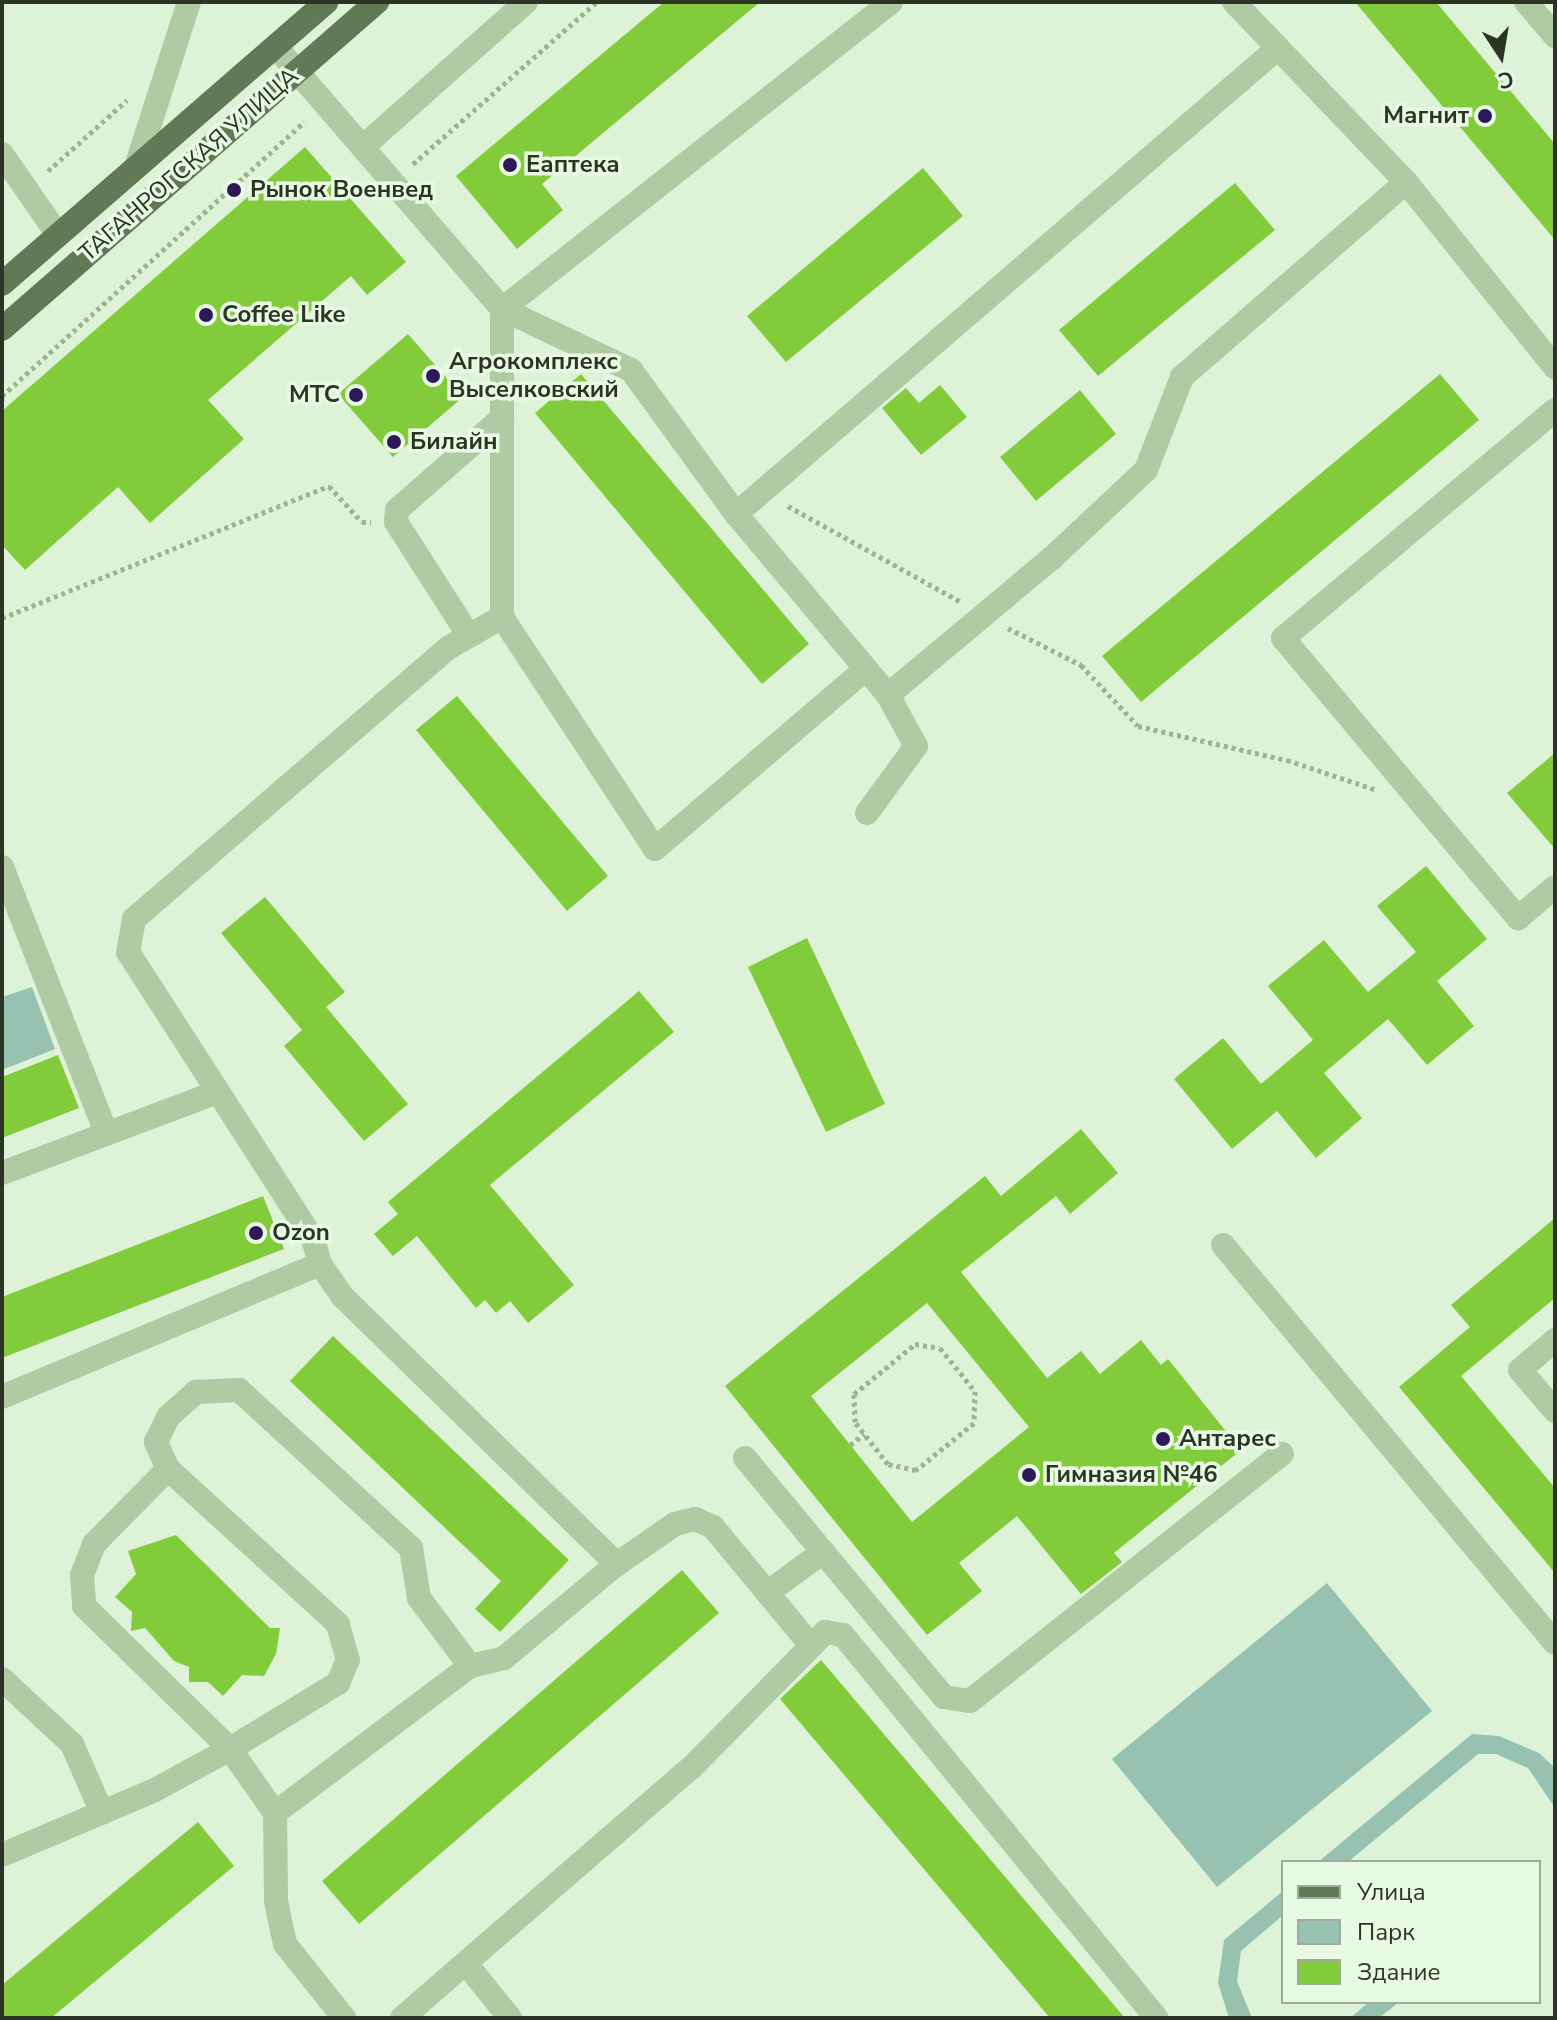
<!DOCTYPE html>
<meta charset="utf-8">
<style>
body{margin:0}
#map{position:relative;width:1557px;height:2020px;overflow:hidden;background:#ddf2d7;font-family:"Nunito Sans",sans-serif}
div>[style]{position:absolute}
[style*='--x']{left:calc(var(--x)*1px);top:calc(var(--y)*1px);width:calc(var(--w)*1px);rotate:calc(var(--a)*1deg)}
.green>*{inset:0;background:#97c2b1}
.building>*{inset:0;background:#82cc3b}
.path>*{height:5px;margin-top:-2.5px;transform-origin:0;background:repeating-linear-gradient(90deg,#99b68d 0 4px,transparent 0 8px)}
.minor>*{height:24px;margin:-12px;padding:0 12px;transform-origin:12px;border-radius:12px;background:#aecba3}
.major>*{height:24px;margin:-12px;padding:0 12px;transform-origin:12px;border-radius:12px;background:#637855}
.dots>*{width:22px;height:22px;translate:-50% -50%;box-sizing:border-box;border:4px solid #e8fae3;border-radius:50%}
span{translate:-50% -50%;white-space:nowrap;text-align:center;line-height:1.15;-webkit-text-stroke:7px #e8fae3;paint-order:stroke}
.poi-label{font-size:24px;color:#2c3525;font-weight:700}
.right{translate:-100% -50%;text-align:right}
.left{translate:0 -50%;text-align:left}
.street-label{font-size:24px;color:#2c3525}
.frame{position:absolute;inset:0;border:4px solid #2c3525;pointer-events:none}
.legend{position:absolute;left:1281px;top:1860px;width:260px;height:144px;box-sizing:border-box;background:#e8fae3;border:2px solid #9dab97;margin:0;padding:10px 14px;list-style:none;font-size:24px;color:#2c3525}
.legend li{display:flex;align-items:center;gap:16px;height:40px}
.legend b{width:40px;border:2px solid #9dab97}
.north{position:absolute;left:1461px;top:16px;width:80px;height:80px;-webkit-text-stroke:6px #e8fae3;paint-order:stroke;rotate:168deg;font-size:22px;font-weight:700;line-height:32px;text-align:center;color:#2c3525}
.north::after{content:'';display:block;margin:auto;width:28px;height:36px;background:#2c3525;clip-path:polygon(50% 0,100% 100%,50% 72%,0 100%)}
</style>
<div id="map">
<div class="green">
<i style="clip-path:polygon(32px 987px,55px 1049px,2px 1070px,2px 997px)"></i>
<i style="clip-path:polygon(1327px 1583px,1432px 1711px,1217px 1887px,1112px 1759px)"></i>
<i style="clip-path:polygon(1472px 1734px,1499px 1736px,1539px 1753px,1555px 1768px,1555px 1808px,1528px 1768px,1496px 1754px,1478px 1754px,1348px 1862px,1318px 1862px)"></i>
<i style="clip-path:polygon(1283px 1891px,1283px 1915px,1241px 1951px,1237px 1981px,1252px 2018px,1229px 2018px,1218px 1983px,1224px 1940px)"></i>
<i style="clip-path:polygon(1369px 2002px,1399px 2002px,1379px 2018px,1350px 2018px)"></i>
</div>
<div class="building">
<i style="clip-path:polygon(664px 2px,760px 2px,542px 184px,563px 210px,517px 249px,456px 176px)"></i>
<i style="clip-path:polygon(1355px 2px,1436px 2px,1555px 144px,1555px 240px)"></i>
<i style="clip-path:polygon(305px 147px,406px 262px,367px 295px,351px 276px,208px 400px,244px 439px,150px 523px,118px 487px,25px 570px,2px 545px,2px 411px)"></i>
<i style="clip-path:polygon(923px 168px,963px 216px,786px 362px,747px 316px)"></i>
<i style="clip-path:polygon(1235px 183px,1275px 230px,1098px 376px,1059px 330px)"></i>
<i style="clip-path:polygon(408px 334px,463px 397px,393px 457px,338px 394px)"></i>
<i style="clip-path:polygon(581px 374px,809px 644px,762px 684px,535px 413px)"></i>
<i style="clip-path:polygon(1440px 374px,1479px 420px,1141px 702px,1102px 656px)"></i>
<i style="clip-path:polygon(940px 385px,967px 417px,921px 455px,882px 408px,906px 388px,919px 403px)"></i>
<i style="clip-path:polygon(1080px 390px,1116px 434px,1036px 501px,1000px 457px)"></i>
<i style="clip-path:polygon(457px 696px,608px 876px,567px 911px,416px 730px)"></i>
<i style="clip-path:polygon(1555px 753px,1555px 849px,1507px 793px)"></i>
<i style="clip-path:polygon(1426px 866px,1487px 939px,1437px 981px,1474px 1026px,1427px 1065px,1388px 1019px,1324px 1073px,1362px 1118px,1316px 1158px,1277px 1111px,1232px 1149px,1174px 1079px,1223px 1038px,1261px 1084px,1313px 1040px,1268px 986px,1324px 940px,1368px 992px,1416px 952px,1377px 906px)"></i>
<i style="clip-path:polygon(265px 897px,345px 992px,326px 1007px,408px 1104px,364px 1141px,284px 1046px,302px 1030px,221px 933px)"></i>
<i style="clip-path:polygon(807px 938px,885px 1104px,826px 1132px,748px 967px)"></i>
<i style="clip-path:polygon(639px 991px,674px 1032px,490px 1185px,574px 1285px,528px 1323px,510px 1301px,496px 1313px,485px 1300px,476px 1308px,417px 1236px,393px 1256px,374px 1234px,398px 1214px,388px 1202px)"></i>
<i style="clip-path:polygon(58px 1055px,79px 1108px,2px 1138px,2px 1077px)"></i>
<i style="clip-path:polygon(evenodd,1081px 1129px,1118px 1173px,1070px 1214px,1056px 1196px,961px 1272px,1047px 1378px,1081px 1351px,1100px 1374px,1141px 1340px,1161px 1365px,1168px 1359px,1241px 1450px,1114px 1553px,1122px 1562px,1081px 1594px,1017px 1516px,959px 1563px,982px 1591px,927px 1635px,725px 1386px,985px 1176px,1001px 1196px,1081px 1129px,927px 1303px,1029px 1427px,912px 1522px,811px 1396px,927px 1303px)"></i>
<i style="clip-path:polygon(263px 1196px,284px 1249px,2px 1358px,2px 1297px)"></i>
<i style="clip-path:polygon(1555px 1218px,1555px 1298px,1461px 1376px,1555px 1488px,1555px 1573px,1399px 1387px,1470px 1327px,1451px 1305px)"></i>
<i style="clip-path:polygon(333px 1336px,569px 1560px,500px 1632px,475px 1609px,501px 1581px,290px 1381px)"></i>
<i style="clip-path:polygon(176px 1535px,270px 1628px,280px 1628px,276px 1654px,264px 1676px,242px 1675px,223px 1696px,208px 1682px,189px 1682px,189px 1667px,174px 1661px,145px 1628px,131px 1631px,132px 1612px,115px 1597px,136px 1574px,128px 1551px)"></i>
<i style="clip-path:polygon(682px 1570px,719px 1613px,359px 1924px,322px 1881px)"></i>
<i style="clip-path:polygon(821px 1660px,1125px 2018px,1050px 2018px,780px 1699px)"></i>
<i style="clip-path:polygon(198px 1822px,234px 1866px,51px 2018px,2px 2018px,2px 1985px)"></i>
</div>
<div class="path">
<i style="--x:413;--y:164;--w:245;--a:-41.4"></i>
<i style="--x:48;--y:171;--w:106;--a:-41.9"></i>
<i style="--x:2;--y:396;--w:408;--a:-42.2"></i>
<i style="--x:788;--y:506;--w:198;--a:29"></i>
<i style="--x:2;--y:618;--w:353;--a:-22"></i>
<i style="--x:329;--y:486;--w:49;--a:47.5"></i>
<i style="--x:362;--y:522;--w:9;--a:0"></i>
<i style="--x:1008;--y:628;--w:82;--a:26.9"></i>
<i style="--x:1081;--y:665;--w:83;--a:46.9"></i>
<i style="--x:1138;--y:726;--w:153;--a:12.9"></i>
<i style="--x:1287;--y:760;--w:92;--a:18.4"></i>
<i style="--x:915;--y:1344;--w:25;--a:9"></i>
<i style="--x:940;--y:1348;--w:55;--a:50.9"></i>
<i style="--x:975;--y:1391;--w:32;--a:92"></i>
<i style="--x:974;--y:1423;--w:75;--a:141"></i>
<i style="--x:916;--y:1470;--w:29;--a:-168"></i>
<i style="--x:888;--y:1464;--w:53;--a:-128.2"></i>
<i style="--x:855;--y:1422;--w:28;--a:-92"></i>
<i style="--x:854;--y:1394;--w:79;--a:-39.3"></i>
<i style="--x:850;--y:1445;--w:18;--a:-38"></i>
</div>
<div class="minor">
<i style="--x:891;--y:2;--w:496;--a:141.7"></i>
<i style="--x:502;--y:309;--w:143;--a:25.3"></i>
<i style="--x:631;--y:370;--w:178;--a:53.9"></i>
<i style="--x:736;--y:514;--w:715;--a:-40.69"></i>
<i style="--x:1234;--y:2;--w:249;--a:46.3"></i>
<i style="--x:1406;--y:182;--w:238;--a:51.2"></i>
<i style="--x:1526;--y:2;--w:45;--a:49.5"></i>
<i style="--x:276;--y:47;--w:346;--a:49.2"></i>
<i style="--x:502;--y:309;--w:308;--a:90"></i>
<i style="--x:502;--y:617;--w:62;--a:150.1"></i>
<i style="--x:448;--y:648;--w:415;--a:139.2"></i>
<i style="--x:134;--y:919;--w:34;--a:100"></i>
<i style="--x:128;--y:952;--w:341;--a:57.2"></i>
<i style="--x:313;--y:1239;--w:26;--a:74"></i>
<i style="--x:320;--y:1264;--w:40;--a:55.1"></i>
<i style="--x:343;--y:1297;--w:383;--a:44.3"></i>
<i style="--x:617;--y:1564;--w:70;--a:-34.6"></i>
<i style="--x:675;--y:1524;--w:21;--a:-14"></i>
<i style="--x:695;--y:1519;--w:20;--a:24"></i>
<i style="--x:713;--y:1527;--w:151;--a:50.4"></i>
<i style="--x:365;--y:145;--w:215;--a:-41.6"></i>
<i style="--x:2;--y:154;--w:98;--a:55.3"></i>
<i style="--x:136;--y:167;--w:173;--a:-72.2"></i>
<i style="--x:1555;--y:410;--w:355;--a:140"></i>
<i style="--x:1283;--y:638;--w:366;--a:50"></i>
<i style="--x:1518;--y:918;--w:48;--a:-40"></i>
<i style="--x:736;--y:514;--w:236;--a:50"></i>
<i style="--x:888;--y:695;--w:214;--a:-39.9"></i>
<i style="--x:1052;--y:558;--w:129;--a:-43.1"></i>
<i style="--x:1146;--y:470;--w:100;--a:-68.8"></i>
<i style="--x:1182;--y:377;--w:297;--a:-41"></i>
<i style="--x:502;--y:617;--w:278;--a:56.6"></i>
<i style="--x:655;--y:849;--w:277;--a:-40.5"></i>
<i style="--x:469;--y:636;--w:135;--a:-122.6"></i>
<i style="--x:396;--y:522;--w:12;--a:-85"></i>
<i style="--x:397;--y:510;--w:140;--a:-41.2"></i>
<i style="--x:867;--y:813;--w:83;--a:-53.8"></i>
<i style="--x:916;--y:746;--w:58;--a:-118.8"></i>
<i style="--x:2;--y:867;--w:286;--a:68.6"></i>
<i style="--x:2;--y:1173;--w:231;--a:-20.6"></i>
<i style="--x:1223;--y:1245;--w:518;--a:50.17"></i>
<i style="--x:1555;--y:1340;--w:46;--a:139.4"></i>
<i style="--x:1520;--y:1370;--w:54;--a:49.5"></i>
<i style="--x:2;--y:1397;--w:345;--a:-22.7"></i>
<i style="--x:745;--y:1458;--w:122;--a:50.3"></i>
<i style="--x:823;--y:1552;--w:69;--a:143.8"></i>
<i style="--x:168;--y:1469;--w:105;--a:134.6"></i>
<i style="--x:94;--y:1544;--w:33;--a:111"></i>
<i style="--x:82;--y:1575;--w:31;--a:86"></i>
<i style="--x:84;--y:1606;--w:204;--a:44.4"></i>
<i style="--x:230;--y:1749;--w:78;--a:54.9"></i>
<i style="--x:275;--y:1813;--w:88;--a:89.3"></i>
<i style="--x:276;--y:1901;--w:44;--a:78.2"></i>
<i style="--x:285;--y:1944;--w:95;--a:51.4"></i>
<i style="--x:823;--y:1552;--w:189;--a:50.2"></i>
<i style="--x:944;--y:1697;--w:26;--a:9"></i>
<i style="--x:970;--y:1701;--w:398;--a:-38.4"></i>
<i style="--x:2;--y:1679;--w:96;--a:42.9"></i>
<i style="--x:72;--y:1744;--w:75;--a:66.5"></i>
<i style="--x:275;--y:1813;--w:244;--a:-37"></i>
<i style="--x:470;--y:1666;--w:35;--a:-13"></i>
<i style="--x:504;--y:1658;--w:147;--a:-39.8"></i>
<i style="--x:2;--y:1855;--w:164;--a:-23"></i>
<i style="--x:153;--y:1791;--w:88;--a:-28.6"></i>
<i style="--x:230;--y:1749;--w:127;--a:-31.4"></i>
<i style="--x:338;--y:1683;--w:25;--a:-67"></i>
<i style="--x:348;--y:1660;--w:37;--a:-106"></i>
<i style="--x:338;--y:1624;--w:230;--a:-137.6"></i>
<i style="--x:168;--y:1469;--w:30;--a:-114"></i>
<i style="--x:156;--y:1442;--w:28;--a:-64"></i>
<i style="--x:168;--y:1417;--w:38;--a:-42"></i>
<i style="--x:196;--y:1392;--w:43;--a:-2.7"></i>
<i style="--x:239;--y:1390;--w:234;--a:42.6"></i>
<i style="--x:411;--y:1548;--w:51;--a:80.9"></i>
<i style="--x:419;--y:1598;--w:85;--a:53.1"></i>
<i style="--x:468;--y:1966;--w:67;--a:51.1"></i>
<i style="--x:402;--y:2018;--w:384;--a:-40.9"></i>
<i style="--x:692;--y:1767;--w:190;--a:-45.4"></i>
<i style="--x:825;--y:1632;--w:18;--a:9"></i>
<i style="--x:843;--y:1635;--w:495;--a:50.7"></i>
</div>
<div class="major">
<i style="--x:2;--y:284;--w:430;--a:-41"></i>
<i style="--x:2;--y:329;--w:498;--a:-41.1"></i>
</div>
<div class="dots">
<i style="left:1485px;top:116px;background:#2e1958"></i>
<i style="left:510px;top:165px;background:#2e1958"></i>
<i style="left:234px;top:190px;background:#2e1958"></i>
<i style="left:206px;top:315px;background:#2e1958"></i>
<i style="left:433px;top:376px;background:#2e1958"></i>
<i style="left:356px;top:395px;background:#2e1958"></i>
<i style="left:394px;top:442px;background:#2e1958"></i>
<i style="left:256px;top:1233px;background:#2e1958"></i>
<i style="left:1163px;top:1439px;background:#2e1958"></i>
<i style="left:1029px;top:1475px;background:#2e1958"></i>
</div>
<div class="poi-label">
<span class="right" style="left:1469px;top:116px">Магнит</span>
<span class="left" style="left:526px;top:165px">Еаптека</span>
<span class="left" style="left:250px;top:190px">Рынок Военвед</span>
<span class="left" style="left:222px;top:315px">Coffee Like</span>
<span class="left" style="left:449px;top:376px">Агрокомплекс<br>Выселковский</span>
<span class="right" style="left:340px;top:395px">МТС</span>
<span class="left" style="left:410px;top:442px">Билайн</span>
<span class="left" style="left:272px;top:1233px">Ozon</span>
<span class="left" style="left:1179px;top:1439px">Антарес</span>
<span class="left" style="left:1045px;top:1475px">Гимназия №46</span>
</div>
<div class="street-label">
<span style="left:189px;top:165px;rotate:-41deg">ТАГАНРОГСКАЯ УЛИЦА</span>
</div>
<div class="frame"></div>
<ul class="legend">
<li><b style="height:10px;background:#637855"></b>Улица</li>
<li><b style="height:22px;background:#97c2b1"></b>Парк</li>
<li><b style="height:22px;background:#82cc3b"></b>Здание</li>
</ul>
<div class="north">С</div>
</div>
